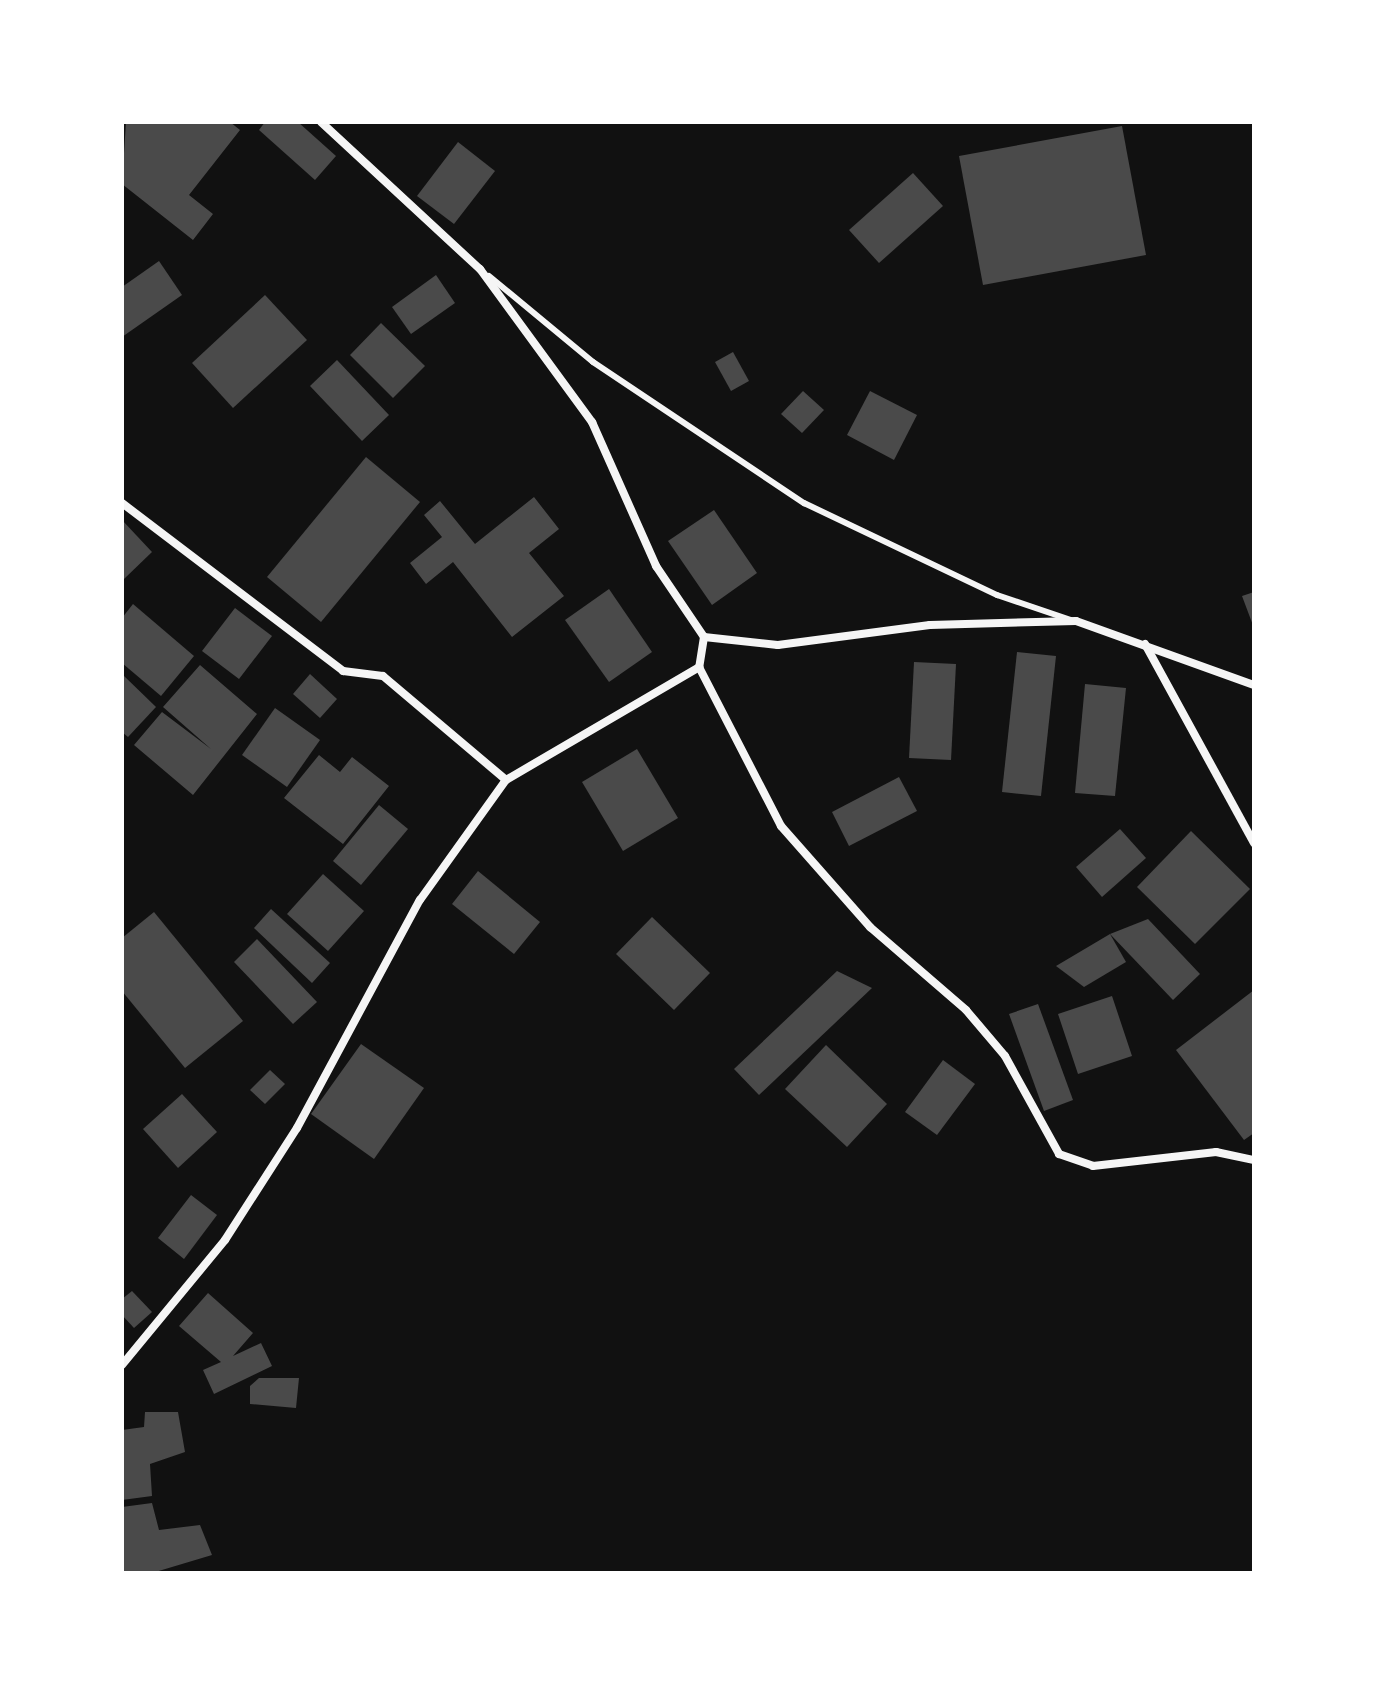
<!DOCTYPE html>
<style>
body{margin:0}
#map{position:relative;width:1376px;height:1695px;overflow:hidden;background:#111;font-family:"Open Sans",sans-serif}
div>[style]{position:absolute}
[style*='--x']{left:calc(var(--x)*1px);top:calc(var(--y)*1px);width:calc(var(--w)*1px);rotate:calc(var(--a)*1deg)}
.building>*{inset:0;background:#4a4a4a}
.service>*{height:6px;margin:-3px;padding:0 3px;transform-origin:3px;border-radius:3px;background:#f5f5f5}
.minor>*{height:8px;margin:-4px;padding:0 4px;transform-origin:4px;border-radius:4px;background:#f5f5f5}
span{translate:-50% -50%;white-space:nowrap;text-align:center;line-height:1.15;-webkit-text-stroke:8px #fff;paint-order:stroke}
.frame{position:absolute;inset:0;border:124px solid #fff;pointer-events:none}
</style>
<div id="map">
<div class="building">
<i style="clip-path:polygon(126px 122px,230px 122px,240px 130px,189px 195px,213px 214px,193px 240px,122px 184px)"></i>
<i style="clip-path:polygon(265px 122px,298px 122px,336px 156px,315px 180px,259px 130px)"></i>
<i style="clip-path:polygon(1122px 126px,1146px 255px,983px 285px,959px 156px)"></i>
<i style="clip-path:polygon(458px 142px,495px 171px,454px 224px,417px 196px)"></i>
<i style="clip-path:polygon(913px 173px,943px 206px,879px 263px,849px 230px)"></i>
<i style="clip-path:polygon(159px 261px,182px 295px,122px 337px,122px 287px)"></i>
<i style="clip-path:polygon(436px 275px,455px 303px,411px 334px,392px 307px)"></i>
<i style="clip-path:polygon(265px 295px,307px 340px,233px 408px,192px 363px)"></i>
<i style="clip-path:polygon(381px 323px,425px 366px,393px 398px,350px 355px)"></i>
<i style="clip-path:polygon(733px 352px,749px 381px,731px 391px,715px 362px)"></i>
<i style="clip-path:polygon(337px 360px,389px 415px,362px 441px,310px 386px)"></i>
<i style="clip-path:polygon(803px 391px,824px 410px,802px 433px,781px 414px)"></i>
<i style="clip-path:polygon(870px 391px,917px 415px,894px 460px,847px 435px)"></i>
<i style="clip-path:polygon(366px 457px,420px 502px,321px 622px,267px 577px)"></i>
<i style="clip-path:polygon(534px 497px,559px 529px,529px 553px,564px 596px,512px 637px,453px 562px,426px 584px,410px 563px,442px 537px,424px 515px,440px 501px,475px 544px)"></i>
<i style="clip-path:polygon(714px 510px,757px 573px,712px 605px,668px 541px)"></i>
<i style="clip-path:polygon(122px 520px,152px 552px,124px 579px,122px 578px)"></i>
<i style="clip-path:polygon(609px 589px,652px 652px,609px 682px,565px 620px)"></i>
<i style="clip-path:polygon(1254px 592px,1254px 628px,1242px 596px)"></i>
<i style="clip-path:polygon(133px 604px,194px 656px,161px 696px,122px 663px,122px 618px)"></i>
<i style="clip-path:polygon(235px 608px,272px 636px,239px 679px,202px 651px)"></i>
<i style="clip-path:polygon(1017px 652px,1056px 656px,1041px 796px,1002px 792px)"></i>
<i style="clip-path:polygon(914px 662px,956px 664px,951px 760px,909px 758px)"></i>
<i style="clip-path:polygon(200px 665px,257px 714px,193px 795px,134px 745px,162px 712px,211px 749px,163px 707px)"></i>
<i style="clip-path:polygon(122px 674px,156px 707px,128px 737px,122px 732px)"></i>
<i style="clip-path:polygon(310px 674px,337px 699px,320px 718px,293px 694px)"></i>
<i style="clip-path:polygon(1085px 684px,1126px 688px,1115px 796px,1075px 793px)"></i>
<i style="clip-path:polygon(275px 708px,320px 740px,287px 787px,242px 755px)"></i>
<i style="clip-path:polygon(637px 749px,678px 818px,623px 851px,582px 782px)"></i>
<i style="clip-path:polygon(319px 755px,340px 772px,352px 757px,389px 786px,343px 844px,284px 798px)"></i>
<i style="clip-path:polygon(899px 777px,917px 811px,849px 846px,832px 812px)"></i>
<i style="clip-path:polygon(379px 805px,408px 829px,361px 885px,333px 861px)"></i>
<i style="clip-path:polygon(1120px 829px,1146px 858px,1102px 897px,1076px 867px)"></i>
<i style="clip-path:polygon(1191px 831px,1250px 889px,1195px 944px,1137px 887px)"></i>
<i style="clip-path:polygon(478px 871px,540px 922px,514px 954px,452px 904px)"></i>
<i style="clip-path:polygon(323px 874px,364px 911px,328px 951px,287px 914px)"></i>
<i style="clip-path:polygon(271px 909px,330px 963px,312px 983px,254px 928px)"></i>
<i style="clip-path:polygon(154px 912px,243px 1021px,185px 1068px,122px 991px,122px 938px)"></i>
<i style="clip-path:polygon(652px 917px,710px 973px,674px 1010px,616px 954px)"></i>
<i style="clip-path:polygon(1148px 919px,1200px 974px,1173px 1000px,1110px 934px)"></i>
<i style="clip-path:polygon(1110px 934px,1126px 962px,1084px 987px,1056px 966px)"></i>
<i style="clip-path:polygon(257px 939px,317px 1002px,293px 1024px,234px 962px)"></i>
<i style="clip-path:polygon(837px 971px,872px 988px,759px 1095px,734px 1069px)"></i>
<i style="clip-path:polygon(1254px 990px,1254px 1133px,1244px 1140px,1176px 1050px)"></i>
<i style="clip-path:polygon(1112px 996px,1132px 1056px,1078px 1074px,1058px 1014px)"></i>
<i style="clip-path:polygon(1038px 1004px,1073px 1100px,1044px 1111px,1009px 1014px)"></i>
<i style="clip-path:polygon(361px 1044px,424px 1088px,374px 1159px,311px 1114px)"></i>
<i style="clip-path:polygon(826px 1045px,887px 1104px,847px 1147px,785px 1089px)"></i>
<i style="clip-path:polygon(943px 1060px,975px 1084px,937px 1135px,905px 1112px)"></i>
<i style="clip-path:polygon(270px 1070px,285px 1084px,265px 1104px,250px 1090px)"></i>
<i style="clip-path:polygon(182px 1094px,217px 1132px,178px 1168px,143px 1129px)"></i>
<i style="clip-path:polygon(191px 1195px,217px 1215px,184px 1259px,158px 1238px)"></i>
<i style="clip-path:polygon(132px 1291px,152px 1312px,134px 1328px,122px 1315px,122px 1299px)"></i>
<i style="clip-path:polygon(208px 1293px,253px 1333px,233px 1356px,261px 1343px,272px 1366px,214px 1394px,203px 1370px,221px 1362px,179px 1326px)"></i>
<i style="clip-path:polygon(259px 1378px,299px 1378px,296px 1408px,250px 1404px,250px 1386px)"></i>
<i style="clip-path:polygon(145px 1412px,178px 1412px,185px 1452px,150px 1464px,152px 1496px,122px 1500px,122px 1430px,144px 1427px)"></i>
<i style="clip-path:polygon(152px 1503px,159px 1530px,200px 1525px,212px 1555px,152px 1573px,122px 1573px,122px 1507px)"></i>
</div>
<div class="service">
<i style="--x:489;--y:276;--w:135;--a:39.6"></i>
<i style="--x:593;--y:362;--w:254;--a:33.8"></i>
<i style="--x:804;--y:503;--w:214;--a:25.5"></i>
<i style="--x:997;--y:595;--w:78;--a:18.7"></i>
</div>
<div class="minor">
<i style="--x:321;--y:122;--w:217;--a:42.8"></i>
<i style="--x:480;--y:269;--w:190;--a:53.8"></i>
<i style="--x:592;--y:422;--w:158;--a:66"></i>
<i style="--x:656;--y:566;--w:86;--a:55.9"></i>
<i style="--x:704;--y:637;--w:74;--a:6.2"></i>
<i style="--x:778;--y:645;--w:153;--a:-7.5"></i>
<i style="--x:930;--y:625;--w:146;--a:-1.6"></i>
<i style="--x:1076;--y:621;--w:189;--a:19.8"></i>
<i style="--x:122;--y:503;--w:278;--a:37.2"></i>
<i style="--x:343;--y:671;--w:40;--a:7.1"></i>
<i style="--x:383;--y:676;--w:161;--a:40.2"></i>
<i style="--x:704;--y:637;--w:30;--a:99"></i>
<i style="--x:699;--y:667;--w:179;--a:62.7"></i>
<i style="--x:781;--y:826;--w:135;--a:48.6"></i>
<i style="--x:870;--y:927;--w:127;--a:40.8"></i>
<i style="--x:966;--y:1010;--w:60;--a:49.7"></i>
<i style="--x:1005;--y:1056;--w:112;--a:61.1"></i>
<i style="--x:1059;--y:1154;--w:36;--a:19"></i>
<i style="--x:1093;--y:1166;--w:124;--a:-6.5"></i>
<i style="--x:1216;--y:1152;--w:39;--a:12"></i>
<i style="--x:1145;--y:644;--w:227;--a:61.3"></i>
<i style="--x:122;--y:1365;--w:162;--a:-50.5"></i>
<i style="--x:225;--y:1240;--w:133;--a:-57.3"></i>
<i style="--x:297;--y:1128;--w:259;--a:-61.7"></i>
<i style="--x:420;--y:900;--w:148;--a:-54.4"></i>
<i style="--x:506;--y:780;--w:224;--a:-30.3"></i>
</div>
<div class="frame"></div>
</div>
